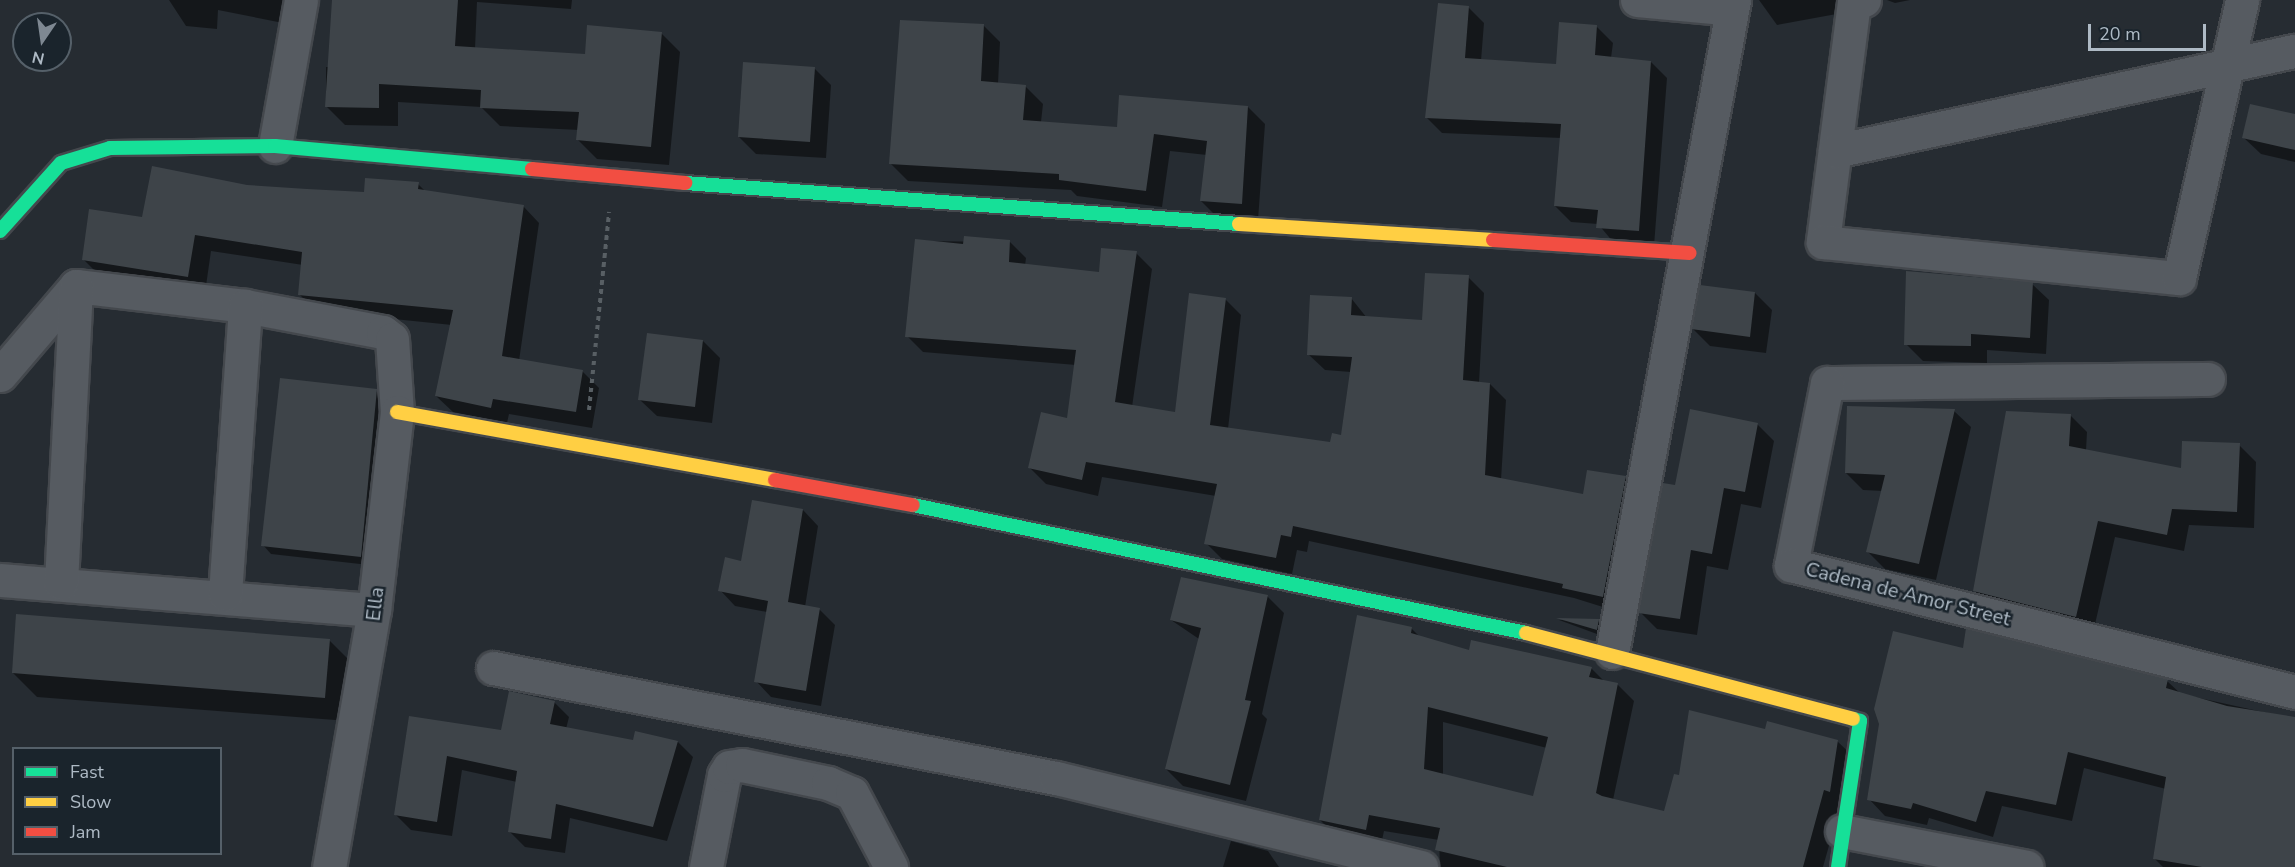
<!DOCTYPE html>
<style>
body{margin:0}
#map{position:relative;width:2295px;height:867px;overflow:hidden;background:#262c32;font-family:"Nunito Sans",sans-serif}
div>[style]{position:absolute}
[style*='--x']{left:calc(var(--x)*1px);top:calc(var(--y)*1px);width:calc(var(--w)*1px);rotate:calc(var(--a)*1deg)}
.shadow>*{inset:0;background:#0007}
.building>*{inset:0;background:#3e4449}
.path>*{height:4px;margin-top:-2px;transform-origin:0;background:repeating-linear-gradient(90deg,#585f64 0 4.5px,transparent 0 9px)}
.roads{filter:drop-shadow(2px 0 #44484d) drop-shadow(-2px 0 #44484d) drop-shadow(0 2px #44484d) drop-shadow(0 -2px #44484d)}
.street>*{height:33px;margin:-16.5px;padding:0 16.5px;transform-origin:16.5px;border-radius:16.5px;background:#565b61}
.fast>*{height:14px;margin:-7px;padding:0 7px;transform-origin:7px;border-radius:7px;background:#16e098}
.slow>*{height:14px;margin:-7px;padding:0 7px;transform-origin:7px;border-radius:7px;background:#ffcf43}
.jam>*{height:14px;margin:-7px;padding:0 7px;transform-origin:7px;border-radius:7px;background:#f24e42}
span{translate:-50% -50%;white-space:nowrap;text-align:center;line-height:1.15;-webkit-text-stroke:5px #1a242c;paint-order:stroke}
.street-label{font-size:20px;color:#aebac5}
.legend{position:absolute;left:12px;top:747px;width:210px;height:108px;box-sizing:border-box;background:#1a242c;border:2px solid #556069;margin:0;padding:8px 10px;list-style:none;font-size:18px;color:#aebac5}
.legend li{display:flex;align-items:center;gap:12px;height:30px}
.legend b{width:30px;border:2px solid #556069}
.north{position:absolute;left:12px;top:12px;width:60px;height:60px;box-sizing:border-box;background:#1a242c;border:2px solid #556069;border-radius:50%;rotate:193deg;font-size:16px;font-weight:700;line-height:24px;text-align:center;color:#aebac5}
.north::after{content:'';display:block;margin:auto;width:21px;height:27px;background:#7e8892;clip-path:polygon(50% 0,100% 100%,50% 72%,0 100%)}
.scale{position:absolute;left:2088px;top:24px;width:118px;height:27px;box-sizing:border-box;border:3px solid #aebac5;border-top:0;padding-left:8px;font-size:18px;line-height:21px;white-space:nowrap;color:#aebac5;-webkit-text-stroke:4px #1a242c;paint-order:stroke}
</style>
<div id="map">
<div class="shadow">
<i style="clip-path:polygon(169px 0,288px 0,283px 23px,218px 10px,217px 29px,186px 26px)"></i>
<i style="clip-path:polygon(334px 0,572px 0,571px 9px,477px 2px,475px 49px,586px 55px,661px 33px,680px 52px,669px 165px,597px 159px,578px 140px,579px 130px,500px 126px,481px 107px,398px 102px,398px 126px,345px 125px,326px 106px,326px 67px,333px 67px)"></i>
<i style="clip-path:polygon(1759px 0,1872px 0,1853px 11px,1777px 25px)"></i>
<i style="clip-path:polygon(1887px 0,1910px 0,1895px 3px)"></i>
<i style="clip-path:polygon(1468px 7px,1484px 23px,1481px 61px,1557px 66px,1597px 27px,1613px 43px,1611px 58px,1651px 62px,1667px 78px,1654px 246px,1614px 243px,1598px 224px,1571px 222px,1555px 206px,1561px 138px,1442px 133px,1426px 117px)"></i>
<i style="clip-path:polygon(983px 25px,1000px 42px,998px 84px,1026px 87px,1043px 104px,1041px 122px,1119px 128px,1248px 107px,1265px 124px,1258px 220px,1218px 218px,1201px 201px,1207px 155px,1170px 151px,1162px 207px,1077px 196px,1071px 190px,908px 181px,891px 164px)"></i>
<i style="clip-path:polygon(814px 68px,831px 85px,826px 158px,756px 154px,739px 137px)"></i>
<i style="clip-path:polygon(2295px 116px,2295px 162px,2261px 154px,2244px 138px)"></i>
<i style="clip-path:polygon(418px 184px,426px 192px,523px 206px,539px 223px,519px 361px,582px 371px,599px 388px,592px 428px,509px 414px,507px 423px,453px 412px,436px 396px,452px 325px,316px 311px,300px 295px,303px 265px,211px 251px,205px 293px,100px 276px,84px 260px,143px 219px,247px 186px,366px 194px)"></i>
<i style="clip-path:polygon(916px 241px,1010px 242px,1026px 258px,1025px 266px,1100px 274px,1136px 253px,1152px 269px,1132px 407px,1176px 414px,1225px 299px,1241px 315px,1228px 429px,1331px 444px,1342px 436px,1351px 372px,1325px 370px,1308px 354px,1351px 298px,1367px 318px,1424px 322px,1468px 277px,1484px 293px,1479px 383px,1490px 384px,1506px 400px,1501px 480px,1584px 496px,1625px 478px,1641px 494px,1619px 612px,1574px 598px,1309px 541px,1307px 552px,1297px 550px,1292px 574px,1222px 559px,1206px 543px,1216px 496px,1102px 477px,1098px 496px,1046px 484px,1030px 468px,1068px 420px,1076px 365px,923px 352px,907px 336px)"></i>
<i style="clip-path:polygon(2032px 284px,2049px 300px,2046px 354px,1987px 350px,1987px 363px,1923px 361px,1906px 344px)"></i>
<i style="clip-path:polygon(1755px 293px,1772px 310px,1766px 353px,1710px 346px,1693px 329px)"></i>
<i style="clip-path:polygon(703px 341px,720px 358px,712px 423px,657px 416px,640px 400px)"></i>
<i style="clip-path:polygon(376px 391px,384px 399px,369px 565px,271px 554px,263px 545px)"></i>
<i style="clip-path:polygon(1954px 411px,1971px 427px,1936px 580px,1885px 569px,1868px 552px,1883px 491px,1863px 490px,1846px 473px)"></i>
<i style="clip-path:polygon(2070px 415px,2087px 432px,2086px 451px,2182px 470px,2239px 445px,2256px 462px,2254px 528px,2189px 525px,2184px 551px,2115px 537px,2093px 633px,1991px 608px,1975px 591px)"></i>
<i style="clip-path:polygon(1757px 424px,1774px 441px,1761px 508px,1741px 504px,1728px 570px,1707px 566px,1697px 635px,1657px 629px,1640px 612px,1676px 486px)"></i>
<i style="clip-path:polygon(803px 510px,818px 526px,805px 607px,819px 609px,835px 625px,821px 706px,771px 697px,756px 681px,767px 612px,735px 606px,720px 590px)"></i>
<i style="clip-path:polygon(1267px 596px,1284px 613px,1262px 714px,1267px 719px,1246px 801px,1183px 786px,1166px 769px,1199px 639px,1171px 620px)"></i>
<i style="clip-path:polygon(1559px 620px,1598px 621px,1607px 629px,1605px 637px)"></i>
<i style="clip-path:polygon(evenodd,1411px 628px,1420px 637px,1470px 651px,1591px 668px,1605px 682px,1618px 685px,1634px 701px,1613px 800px,1665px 812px,1681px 777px,1766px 731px,1837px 741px,1854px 757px,1823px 867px,1440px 867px,1439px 840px,1384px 831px,1381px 845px,1336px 836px,1320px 820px,1411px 628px,1443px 722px,1547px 748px,1534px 798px,1443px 776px,1443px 722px)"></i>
<i style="clip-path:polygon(329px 640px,353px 664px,348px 721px,37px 697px,13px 673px)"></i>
<i style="clip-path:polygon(1964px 649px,2167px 681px,2181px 694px,2295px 719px,2295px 867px,2163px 867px,2154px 858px,2166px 789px,2084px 768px,2072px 821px,2002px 806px,1993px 837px,1929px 818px,1927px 825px,1885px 816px,1869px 799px)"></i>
<i style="clip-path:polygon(554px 702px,569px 717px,566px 729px,634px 742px,678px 742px,693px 757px,667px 841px,570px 818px,565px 853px,525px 847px,510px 832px,517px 782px,462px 770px,452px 836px,411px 830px,396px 815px,410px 718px,502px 732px)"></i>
<i style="clip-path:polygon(1231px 841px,1268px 851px,1279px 867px,1223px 867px)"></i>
</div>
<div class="building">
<i style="clip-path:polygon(332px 0,458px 0,455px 46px,585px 54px,587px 25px,662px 32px,651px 147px,576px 140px,579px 112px,480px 108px,481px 90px,379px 84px,379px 108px,325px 107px)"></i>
<i style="clip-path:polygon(1438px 3px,1469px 6px,1465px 58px,1556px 64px,1559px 22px,1597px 25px,1595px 55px,1651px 61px,1639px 231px,1596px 228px,1598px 210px,1554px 206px,1561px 124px,1425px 118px)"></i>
<i style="clip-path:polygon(900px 20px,984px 24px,981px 81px,1026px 85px,1023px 120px,1117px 127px,1119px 95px,1248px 106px,1242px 204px,1200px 201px,1207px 141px,1154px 134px,1146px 191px,1059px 180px,1059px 174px,889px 164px)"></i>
<i style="clip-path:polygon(743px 62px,815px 67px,810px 142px,738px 137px)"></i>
<i style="clip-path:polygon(2250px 104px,2295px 114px,2295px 150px,2242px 138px)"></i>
<i style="clip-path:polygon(152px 166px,247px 185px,307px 189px,364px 192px,365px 178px,419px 182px,418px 189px,524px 205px,502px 356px,583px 370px,576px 412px,493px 399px,491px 408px,435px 396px,453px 310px,298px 295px,302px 252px,195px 235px,188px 277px,82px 260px,89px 209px,142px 217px)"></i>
<i style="clip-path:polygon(964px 236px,1010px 240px,1009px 262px,1099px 272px,1101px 248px,1137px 251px,1115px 402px,1175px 412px,1189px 293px,1226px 298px,1210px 425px,1330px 442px,1332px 433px,1341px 435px,1352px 357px,1307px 355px,1310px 295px,1352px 297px,1351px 315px,1422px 320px,1425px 273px,1469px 275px,1463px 380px,1490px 383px,1485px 475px,1583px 494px,1587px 470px,1626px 476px,1603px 597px,1562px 588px,1563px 584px,1293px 526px,1291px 537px,1281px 535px,1276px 558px,1204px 544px,1217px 484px,1086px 462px,1082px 480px,1028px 468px,1041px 412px,1067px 418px,1076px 350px,905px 337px,915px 239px,963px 244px)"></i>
<i style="clip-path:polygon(1906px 271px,2033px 282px,2030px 338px,1971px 334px,1971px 346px,1904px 345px)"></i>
<i style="clip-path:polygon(1700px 285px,1755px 292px,1750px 337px,1691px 329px)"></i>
<i style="clip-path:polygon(647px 333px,703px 340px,695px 407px,638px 400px)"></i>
<i style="clip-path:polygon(280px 378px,377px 389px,361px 557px,261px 546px)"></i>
<i style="clip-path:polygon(1847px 406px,1955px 409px,1919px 564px,1866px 552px,1885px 475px,1845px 473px)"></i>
<i style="clip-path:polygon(1690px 409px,1758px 423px,1745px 492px,1724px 488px,1712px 554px,1691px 550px,1680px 619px,1638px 613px,1663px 483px,1675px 485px)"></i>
<i style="clip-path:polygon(2006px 411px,2071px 414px,2069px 446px,2181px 468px,2182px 441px,2240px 443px,2237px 512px,2172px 509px,2167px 535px,2098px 521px,2076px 617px,1973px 591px)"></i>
<i style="clip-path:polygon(752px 500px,803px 509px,788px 602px,820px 608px,806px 691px,754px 682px,768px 601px,718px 591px,725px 557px,741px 561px)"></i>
<i style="clip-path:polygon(1181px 577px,1268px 595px,1245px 700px,1251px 701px,1230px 785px,1165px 769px,1201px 628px,1170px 620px)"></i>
<i style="clip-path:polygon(16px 614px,330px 639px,325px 698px,12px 673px)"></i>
<i style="clip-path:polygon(evenodd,1357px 615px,1412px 627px,1411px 633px,1469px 650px,1471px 640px,1592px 667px,1589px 677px,1618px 683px,1596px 793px,1602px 796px,1664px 811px,1674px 774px,1679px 775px,1689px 710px,1765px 729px,1767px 721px,1838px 740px,1830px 792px,1824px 790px,1803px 867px,1507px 867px,1435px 850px,1440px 828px,1369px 815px,1366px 830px,1319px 820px,1357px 615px,1428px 707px,1548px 737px,1533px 796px,1424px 769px,1428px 707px)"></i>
<i style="clip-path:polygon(1556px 618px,1599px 619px,1597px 630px)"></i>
<i style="clip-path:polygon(1966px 628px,2168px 679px,2166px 688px,2227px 706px,2295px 717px,2295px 867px,2202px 867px,2153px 859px,2166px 777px,2068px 752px,2056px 805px,1986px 791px,1976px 822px,1913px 803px,1911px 809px,1867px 800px,1879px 724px,1874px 709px,1893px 631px,1963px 648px)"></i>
<i style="clip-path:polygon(509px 691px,555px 701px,550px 724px,633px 740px,635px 731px,678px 741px,653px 827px,556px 804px,551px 839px,508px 832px,517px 771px,447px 756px,437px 822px,394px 815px,409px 716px,501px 730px)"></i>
</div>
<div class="path">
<i style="--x:589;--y:410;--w:199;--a:-84.2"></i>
</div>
<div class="roads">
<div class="street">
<i style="--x:1637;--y:0;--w:95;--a:5.4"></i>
<i style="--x:1864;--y:0;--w:10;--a:169"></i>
<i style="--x:1854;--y:2;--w:242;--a:97.4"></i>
<i style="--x:1823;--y:242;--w:358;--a:5.8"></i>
<i style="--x:2179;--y:278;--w:285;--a:-77.2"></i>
<i style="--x:275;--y:146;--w:148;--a:-79.9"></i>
<i style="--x:1835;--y:151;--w:471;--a:-12.3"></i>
<i style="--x:0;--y:375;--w:117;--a:-49.5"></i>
<i style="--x:76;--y:286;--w:170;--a:6.7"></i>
<i style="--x:245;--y:306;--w:140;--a:10.7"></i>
<i style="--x:383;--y:332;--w:11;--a:38"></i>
<i style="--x:392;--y:339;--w:73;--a:86.1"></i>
<i style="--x:397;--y:412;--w:199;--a:96.6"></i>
<i style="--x:374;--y:610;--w:261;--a:99.9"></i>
<i style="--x:2208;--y:379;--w:381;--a:179.4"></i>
<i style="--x:1827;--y:383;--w:186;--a:101.2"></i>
<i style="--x:1791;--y:565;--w:520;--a:14.14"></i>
<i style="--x:0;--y:580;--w:375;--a:4.6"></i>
<i style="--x:61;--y:583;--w:297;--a:-87.1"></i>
<i style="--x:225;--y:594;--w:289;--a:-86"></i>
<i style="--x:1612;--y:652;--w:663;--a:-79.4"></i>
<i style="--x:493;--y:668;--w:574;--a:11.06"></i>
<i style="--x:1056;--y:778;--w:376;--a:13.7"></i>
<i style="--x:1842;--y:831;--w:188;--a:11"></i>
<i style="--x:706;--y:867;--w:94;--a:-78.9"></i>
<i style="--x:724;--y:775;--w:9;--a:-58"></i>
<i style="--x:729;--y:767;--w:13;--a:-9"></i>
<i style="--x:742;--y:765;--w:88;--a:11.8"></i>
<i style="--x:828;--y:783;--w:26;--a:23"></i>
<i style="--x:852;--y:793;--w:84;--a:62.2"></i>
</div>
<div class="fast">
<i style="--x:685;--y:183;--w:556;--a:4.23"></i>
<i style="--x:0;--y:231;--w:91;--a:-48.1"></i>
<i style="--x:61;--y:163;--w:51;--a:-17"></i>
<i style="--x:110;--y:148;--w:165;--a:-0.7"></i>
<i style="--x:275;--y:146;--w:258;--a:5.1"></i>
<i style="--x:913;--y:505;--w:626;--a:11.79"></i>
<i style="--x:1838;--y:867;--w:148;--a:-81.4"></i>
<i style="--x:1860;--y:721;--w:7;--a:-164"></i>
</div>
<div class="slow">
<i style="--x:1239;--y:224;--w:255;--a:3.6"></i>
<i style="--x:397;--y:412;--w:384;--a:10.2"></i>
<i style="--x:1526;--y:633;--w:338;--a:14.7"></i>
</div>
<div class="jam">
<i style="--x:532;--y:169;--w:154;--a:5.2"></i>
<i style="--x:1493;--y:240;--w:197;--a:3.8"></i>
<i style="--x:775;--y:480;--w:140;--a:10.3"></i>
</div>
</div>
<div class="street-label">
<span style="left:1908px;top:594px;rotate:14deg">Cadena de Amor Street</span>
<span style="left:375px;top:604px;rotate:-83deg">Ella</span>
</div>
<ul class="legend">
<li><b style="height:8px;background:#16e098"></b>Fast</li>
<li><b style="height:8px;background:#ffcf43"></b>Slow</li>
<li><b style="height:8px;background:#f24e42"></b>Jam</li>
</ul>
<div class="north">N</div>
<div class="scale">20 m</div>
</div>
